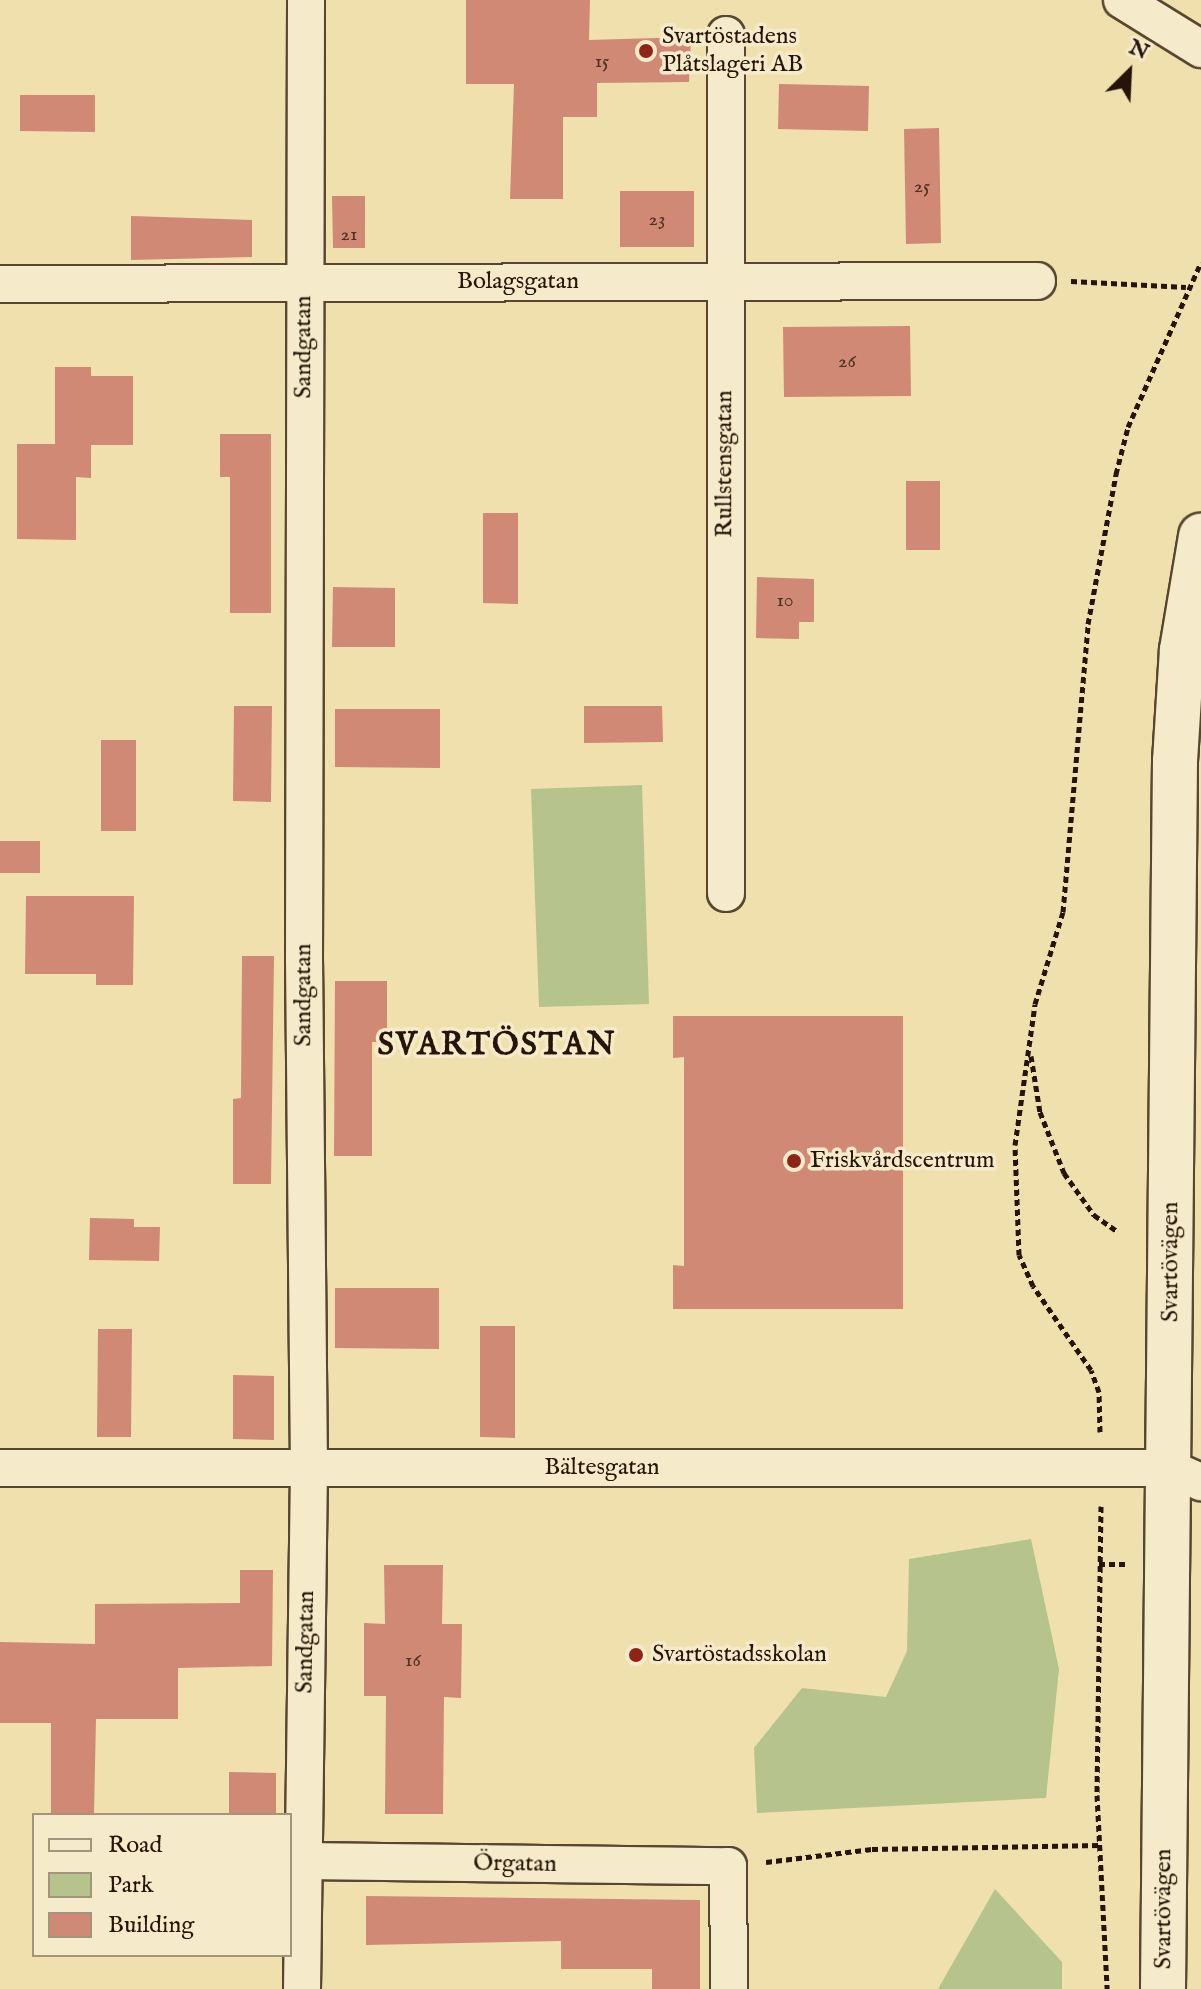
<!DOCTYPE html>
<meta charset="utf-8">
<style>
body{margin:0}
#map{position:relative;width:1201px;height:1989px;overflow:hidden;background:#efe0ad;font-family:"IM FELL English",serif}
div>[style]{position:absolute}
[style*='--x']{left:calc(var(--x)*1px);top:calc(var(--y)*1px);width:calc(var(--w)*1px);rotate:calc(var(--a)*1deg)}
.green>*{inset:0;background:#b6c38d}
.building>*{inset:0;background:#cf8975}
.path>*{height:5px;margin-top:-2.5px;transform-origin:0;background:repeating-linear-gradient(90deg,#251407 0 6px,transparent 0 10px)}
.roads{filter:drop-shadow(2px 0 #584730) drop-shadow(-2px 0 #584730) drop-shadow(0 2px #584730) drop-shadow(0 -2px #584730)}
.street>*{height:36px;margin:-18px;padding:0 18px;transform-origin:18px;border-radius:18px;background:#f5ebca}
.secondary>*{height:44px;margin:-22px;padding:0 22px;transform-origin:22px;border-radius:22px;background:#f5ebca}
.dots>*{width:22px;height:22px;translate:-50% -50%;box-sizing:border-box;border:4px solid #f5ebca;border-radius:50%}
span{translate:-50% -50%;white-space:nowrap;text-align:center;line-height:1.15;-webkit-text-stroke:7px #f5ebca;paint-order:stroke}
.number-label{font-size:20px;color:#503122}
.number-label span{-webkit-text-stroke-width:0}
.poi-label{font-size:24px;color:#251407}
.left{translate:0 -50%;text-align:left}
.street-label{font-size:24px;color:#251407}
.district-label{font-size:32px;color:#251407;font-weight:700;letter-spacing:2px}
.legend{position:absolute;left:32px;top:1813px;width:260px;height:144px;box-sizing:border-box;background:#f5ebca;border:2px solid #a2957c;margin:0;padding:10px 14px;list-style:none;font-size:24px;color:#251407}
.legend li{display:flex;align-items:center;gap:16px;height:40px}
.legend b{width:40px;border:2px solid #a2957c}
.north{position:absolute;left:1089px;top:32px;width:80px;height:80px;-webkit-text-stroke:6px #f5ebca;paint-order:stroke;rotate:24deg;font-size:22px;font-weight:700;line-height:32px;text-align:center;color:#251407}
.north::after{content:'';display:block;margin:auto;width:28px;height:36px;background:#251407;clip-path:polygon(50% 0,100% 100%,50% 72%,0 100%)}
</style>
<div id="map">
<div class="green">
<i style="clip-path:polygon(642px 785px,649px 1004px,539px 1007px,531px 789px)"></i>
<i style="clip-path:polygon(1031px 1539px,1059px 1669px,1046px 1798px,757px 1813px,754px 1748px,802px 1688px,886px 1697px,907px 1651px,909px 1559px)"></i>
<i style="clip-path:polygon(995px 1889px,1062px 1962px,1062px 1989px,938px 1989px)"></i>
</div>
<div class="building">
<i style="clip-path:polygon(466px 0,590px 0,589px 40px,691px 37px,689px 82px,597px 83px,597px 117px,563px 117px,563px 199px,510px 199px,514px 84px,466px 84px)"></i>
<i style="clip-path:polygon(779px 84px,869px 86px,868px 131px,778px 129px)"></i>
<i style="clip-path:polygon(20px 95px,95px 95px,95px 132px,20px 131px)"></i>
<i style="clip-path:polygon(939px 128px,941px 243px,906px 244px,904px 129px)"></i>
<i style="clip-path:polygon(620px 191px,694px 191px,694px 247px,620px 247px)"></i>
<i style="clip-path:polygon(332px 196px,365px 196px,365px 248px,333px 248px)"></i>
<i style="clip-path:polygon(131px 216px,252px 220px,252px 257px,131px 260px)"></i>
<i style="clip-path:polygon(910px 326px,911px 396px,784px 397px,783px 327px)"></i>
<i style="clip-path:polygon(55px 367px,91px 367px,91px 376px,133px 376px,133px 445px,91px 445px,91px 478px,76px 477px,76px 540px,17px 539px,17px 444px,55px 444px)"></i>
<i style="clip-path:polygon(220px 434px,271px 434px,271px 613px,230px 613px,230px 477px,220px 477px)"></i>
<i style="clip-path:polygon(906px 481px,940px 481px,940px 550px,906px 550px)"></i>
<i style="clip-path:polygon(483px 513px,518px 513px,518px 604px,483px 603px)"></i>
<i style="clip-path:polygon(757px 577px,814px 579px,814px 622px,799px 622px,799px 639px,756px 638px)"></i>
<i style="clip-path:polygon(333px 587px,395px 588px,395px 647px,332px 647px)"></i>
<i style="clip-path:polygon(234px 706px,272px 706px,271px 802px,233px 801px)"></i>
<i style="clip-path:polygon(584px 706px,662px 706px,663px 742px,584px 743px)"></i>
<i style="clip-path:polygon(335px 709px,440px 709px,440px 768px,335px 767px)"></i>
<i style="clip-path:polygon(101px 740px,136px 740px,136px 831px,101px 831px)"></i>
<i style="clip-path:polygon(0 841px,40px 841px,40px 873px,0 873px)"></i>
<i style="clip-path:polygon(26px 896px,134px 896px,133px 985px,96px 985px,96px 974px,25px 974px)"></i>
<i style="clip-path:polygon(242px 956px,274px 956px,271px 1184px,233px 1184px,233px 1099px,241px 1098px)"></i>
<i style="clip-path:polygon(335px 981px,387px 981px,387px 1042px,372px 1042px,372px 1156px,334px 1156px)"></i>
<i style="clip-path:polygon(673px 1016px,903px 1016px,903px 1309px,673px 1309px,673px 1265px,684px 1266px,684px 1057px,673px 1058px)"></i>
<i style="clip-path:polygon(90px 1218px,134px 1219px,134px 1227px,160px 1227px,159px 1261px,89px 1260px)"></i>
<i style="clip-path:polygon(335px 1288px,439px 1288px,439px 1349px,335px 1348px)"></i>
<i style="clip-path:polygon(480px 1326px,515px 1326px,515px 1438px,480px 1437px)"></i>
<i style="clip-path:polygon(98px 1329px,132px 1329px,131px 1437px,97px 1437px)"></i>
<i style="clip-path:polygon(233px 1375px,274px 1376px,274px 1440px,233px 1439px)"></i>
<i style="clip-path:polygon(384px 1565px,443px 1565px,442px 1624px,462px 1624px,461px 1698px,444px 1697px,443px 1814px,385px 1814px,386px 1696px,364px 1696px,364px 1623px,385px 1624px)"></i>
<i style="clip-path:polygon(240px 1570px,273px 1570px,272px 1666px,178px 1668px,178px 1719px,96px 1719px,94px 1815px,51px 1815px,51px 1723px,0 1723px,0 1642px,95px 1644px,95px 1604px,240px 1603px)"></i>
<i style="clip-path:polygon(229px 1772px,276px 1773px,276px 1815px,229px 1815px)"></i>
<i style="clip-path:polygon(366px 1896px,700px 1900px,700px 1989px,652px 1989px,652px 1969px,561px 1969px,561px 1941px,366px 1945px)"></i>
</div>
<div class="path">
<i style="--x:1071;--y:281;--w:115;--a:3"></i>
<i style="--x:1031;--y:1056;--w:57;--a:80.9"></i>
<i style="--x:1040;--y:1112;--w:66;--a:68.5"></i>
<i style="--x:1064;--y:1173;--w:52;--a:54.5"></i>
<i style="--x:1094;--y:1215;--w:29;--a:35"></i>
<i style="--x:1100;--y:1432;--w:40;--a:-91.4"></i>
<i style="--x:1099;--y:1392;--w:23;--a:-110"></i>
<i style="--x:1091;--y:1370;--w:102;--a:-124.6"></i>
<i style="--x:1033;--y:1286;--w:34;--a:-114"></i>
<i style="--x:1019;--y:1255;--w:110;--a:-92.1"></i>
<i style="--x:1015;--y:1145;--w:142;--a:-81.9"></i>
<i style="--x:1035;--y:1004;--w:96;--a:-73.1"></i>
<i style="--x:1063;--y:912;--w:289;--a:-85"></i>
<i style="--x:1088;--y:624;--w:153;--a:-79.4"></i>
<i style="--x:1116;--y:474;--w:49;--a:-75.7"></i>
<i style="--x:1128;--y:427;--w:180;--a:-66.1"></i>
<i style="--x:1101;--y:1506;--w:289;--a:90.8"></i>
<i style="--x:1097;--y:1795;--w:194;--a:87"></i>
<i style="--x:1099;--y:1564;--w:27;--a:0"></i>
<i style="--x:766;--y:1862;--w:107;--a:-7"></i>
<i style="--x:872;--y:1849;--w:228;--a:-1"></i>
</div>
<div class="roads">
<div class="street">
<i style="--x:1122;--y:0;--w:93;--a:31.8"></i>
<i style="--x:726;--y:35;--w:858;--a:90"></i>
<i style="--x:0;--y:284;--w:1037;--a:-0.17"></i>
<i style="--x:0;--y:1468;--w:1169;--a:0"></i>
<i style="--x:1169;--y:1468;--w:35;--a:24"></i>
<i style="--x:302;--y:1861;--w:426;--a:0.7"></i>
<i style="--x:728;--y:1866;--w:123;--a:89.5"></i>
<i style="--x:302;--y:1989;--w:520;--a:-89.23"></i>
<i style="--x:309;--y:1469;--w:509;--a:-90.56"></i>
<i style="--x:304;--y:960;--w:960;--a:-89.88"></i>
</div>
<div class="secondary">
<i style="--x:1163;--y:1989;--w:1228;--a:-89.44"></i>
<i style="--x:1175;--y:761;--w:111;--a:-86.4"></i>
<i style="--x:1182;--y:650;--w:116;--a:-80.5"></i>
</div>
</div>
<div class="dots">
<i style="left:646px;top:51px;background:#8f2418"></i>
<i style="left:794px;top:1161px;background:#8f2418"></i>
<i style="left:636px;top:1655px;background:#8f2418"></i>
</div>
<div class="number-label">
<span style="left:602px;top:61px">15</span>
<span style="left:922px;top:186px">25</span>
<span style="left:657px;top:219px">23</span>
<span style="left:349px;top:234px">21</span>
<span style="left:847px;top:361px">26</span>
<span style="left:785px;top:600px">10</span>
<span style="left:413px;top:1660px">16</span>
</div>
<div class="poi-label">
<span class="left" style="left:662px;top:51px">Svartöstadens<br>Plåtslageri AB</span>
<span class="left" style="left:810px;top:1161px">Friskvårdscentrum</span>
<span class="left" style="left:652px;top:1655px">Svartöstadsskolan</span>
</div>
<div class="street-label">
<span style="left:518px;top:282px">Bolagsgatan</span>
<span style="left:304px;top:347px;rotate:-90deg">Sandgatan</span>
<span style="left:725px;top:464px;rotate:-90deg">Rullstensgatan</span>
<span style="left:304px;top:995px;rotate:-90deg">Sandgatan</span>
<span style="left:1171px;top:1262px;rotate:-90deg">Svartövägen</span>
<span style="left:602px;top:1468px">Bältesgatan</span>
<span style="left:306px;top:1642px;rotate:-89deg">Sandgatan</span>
<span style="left:515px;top:1864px;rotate:1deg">Örgatan</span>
<span style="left:1164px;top:1909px;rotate:-90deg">Svartövägen</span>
</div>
<div class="district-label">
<span style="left:497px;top:1046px">SVARTÖSTAN</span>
</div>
<ul class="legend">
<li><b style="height:10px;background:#f5ebca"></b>Road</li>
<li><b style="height:22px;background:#b6c38d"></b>Park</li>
<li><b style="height:22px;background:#cf8975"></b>Building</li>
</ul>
<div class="north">N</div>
</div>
